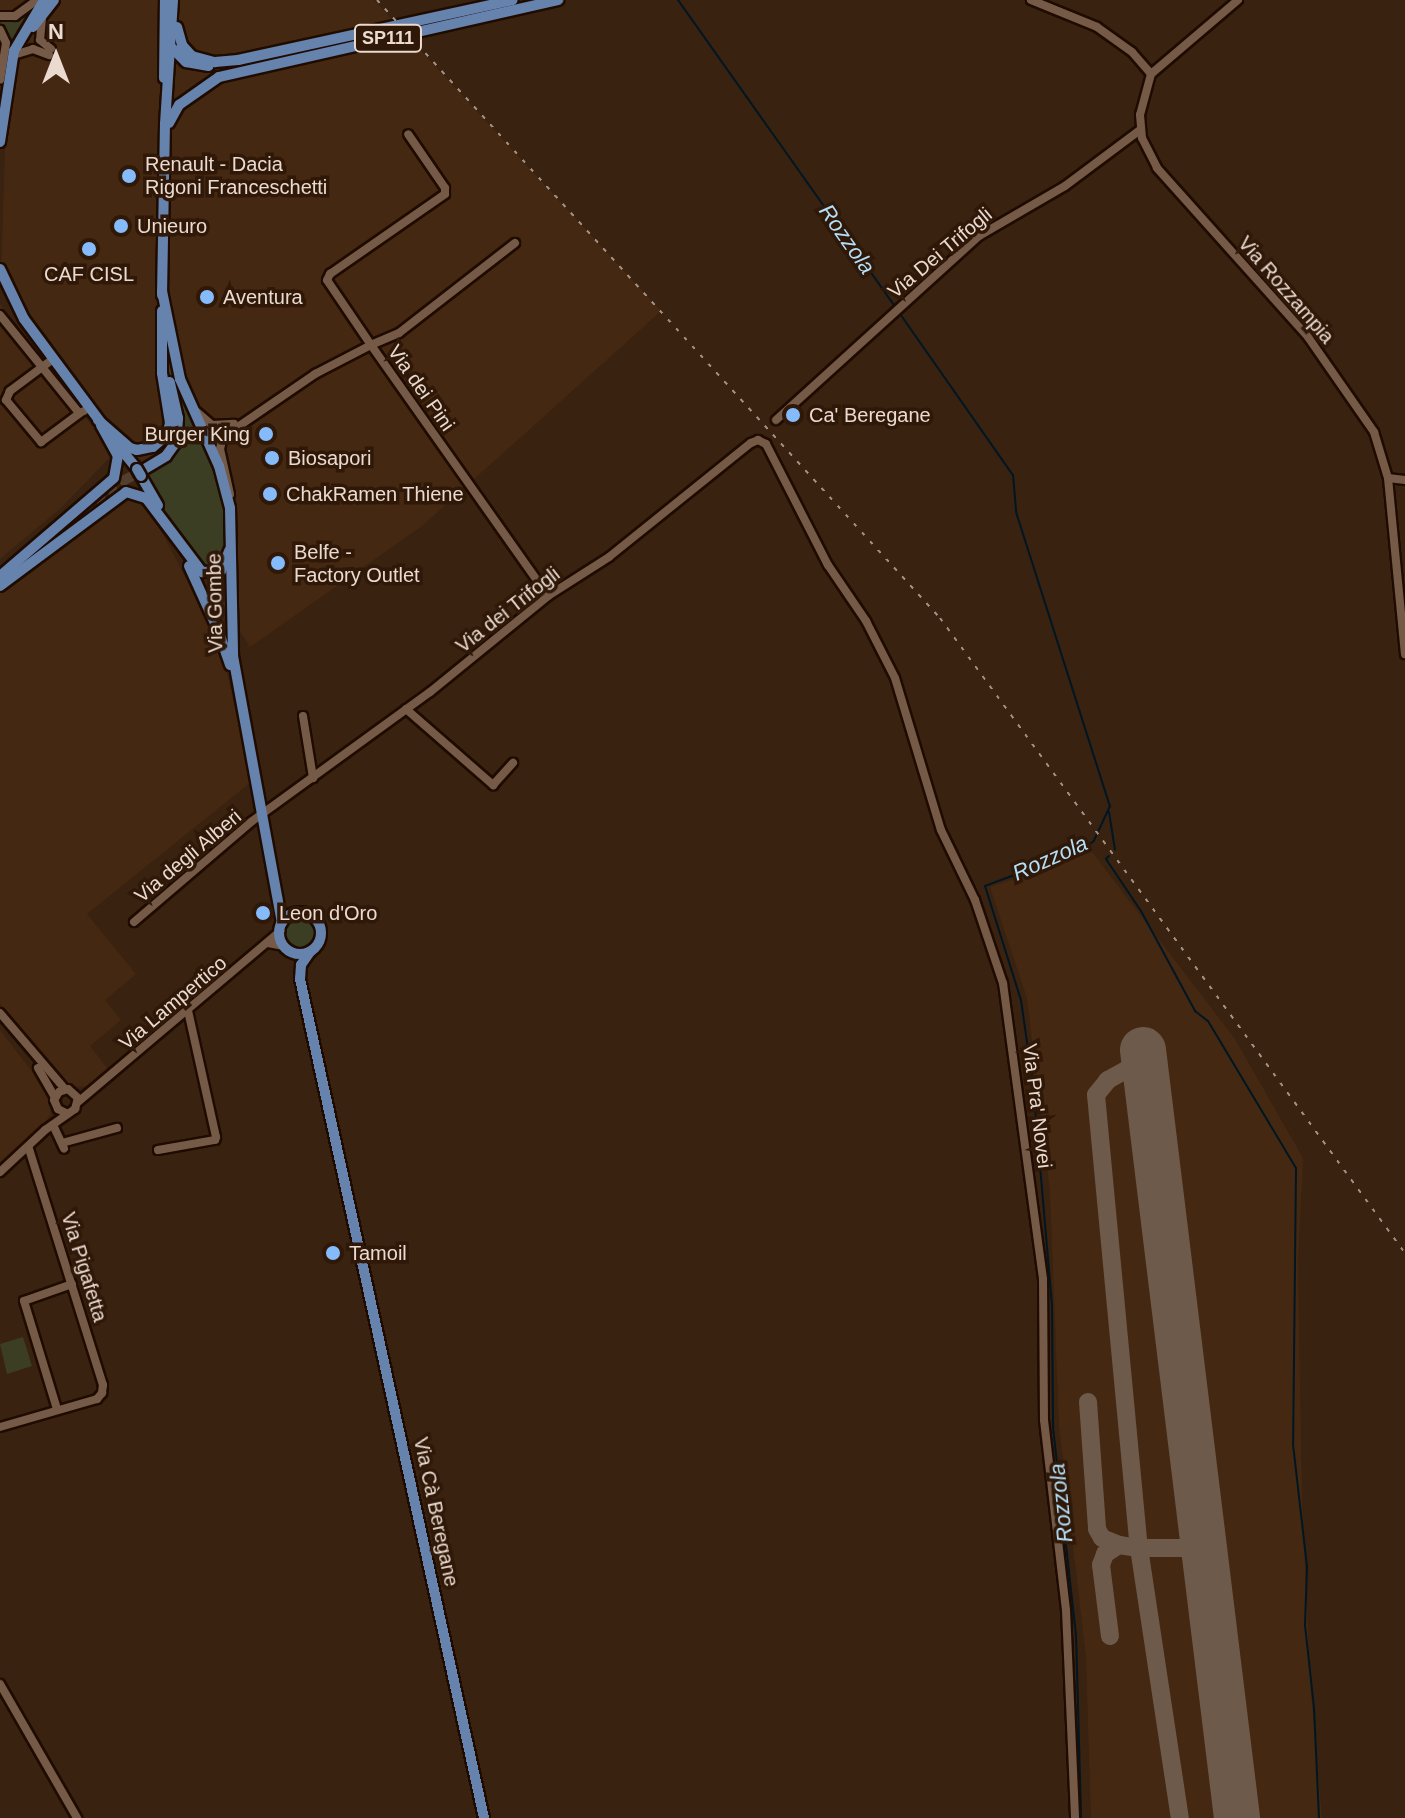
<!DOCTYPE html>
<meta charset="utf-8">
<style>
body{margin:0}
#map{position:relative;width:1405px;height:1818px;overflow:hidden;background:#392210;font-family:Helvetica,sans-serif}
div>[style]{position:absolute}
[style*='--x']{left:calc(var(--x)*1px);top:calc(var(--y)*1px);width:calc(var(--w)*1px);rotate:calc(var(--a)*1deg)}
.built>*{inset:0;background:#452811}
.green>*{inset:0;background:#3c3e24}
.round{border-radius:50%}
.stream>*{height:2px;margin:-1px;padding:0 1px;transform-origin:1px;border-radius:1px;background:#001623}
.taxiway>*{height:18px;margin:-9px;padding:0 9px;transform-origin:9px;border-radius:9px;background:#6e5a4a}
.runway>*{height:46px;margin:-23px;padding:0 23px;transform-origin:23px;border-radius:23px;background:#6e5a4a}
.major-tunnel>*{height:10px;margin-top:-5px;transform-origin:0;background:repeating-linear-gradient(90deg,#543e2d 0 10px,transparent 0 15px)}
.roads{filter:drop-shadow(2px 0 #1f0b00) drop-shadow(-2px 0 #1f0b00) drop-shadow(0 2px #1f0b00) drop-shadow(0 -2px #1f0b00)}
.minor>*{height:8px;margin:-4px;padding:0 4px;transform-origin:4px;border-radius:4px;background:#745a47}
.major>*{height:10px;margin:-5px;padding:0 5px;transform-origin:5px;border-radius:5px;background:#6683ae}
.major>.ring{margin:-5px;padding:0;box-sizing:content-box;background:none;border:10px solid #6683ae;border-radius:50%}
.rail>*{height:2px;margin-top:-1px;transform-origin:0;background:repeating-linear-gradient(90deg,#a49285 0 4px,transparent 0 12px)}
.bridges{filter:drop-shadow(2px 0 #1f0b00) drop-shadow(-2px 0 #1f0b00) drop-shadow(0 2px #1f0b00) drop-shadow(0 -2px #1f0b00)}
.major-bridge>*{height:10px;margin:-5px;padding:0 5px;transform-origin:5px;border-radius:5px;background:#6683ae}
.dots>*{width:22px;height:22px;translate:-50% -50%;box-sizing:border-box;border:4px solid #2f1807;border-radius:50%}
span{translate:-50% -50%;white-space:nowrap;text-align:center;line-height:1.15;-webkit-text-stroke:7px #2f1807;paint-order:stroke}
.shield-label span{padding:2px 6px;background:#2f1807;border:2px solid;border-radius:6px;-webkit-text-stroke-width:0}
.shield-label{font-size:18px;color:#eadad0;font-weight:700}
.poi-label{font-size:20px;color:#eadad0}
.left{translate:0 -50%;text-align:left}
.right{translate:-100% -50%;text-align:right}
.street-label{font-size:20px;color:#eadad0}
.water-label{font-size:22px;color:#b3dff9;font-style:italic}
.north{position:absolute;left:16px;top:16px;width:80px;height:80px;-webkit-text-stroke:6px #2f1807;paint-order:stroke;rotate:0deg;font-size:22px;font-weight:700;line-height:32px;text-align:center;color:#eadad0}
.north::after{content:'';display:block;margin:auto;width:28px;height:36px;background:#eadad0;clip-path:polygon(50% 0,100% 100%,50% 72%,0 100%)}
</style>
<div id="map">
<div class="built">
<i style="clip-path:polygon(0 0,374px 0,661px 311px,422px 526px,250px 647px,124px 447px,1px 276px,8px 57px,0 52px)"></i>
<i style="clip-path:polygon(0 304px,113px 454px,61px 508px,0 559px)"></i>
<i style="clip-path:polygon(127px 498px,139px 501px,156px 521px,202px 609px,226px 668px,251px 782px,87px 914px,136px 974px,105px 1000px,121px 1020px,90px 1046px,110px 1072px,89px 1086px,78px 1087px,62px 1082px,0 1004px,0 593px,106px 509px)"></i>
<i style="clip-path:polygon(1092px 852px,1235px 1039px,1303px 1158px,1298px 1262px,1302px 1503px,1311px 1694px,1322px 1818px,1091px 1818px,1086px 1657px,1059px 1425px,1050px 1191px,1027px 998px,990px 887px)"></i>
<i style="clip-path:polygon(0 1030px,50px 1095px,50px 1115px,41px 1129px,0 1167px)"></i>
</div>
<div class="green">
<i style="clip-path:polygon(26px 15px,17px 30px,10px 45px,0 20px)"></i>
<i style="clip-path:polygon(165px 330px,173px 375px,215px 464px,227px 505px,226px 547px,221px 565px,206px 571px,174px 529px,144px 473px,176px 448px,176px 389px,164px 360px)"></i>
<i class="round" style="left:285px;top:918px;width:30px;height:30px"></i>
<i style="clip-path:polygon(23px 1337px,32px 1366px,7px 1374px,0 1344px)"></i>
</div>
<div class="stream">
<i style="--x:678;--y:0;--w:375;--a:54.7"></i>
<i style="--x:898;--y:311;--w:200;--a:55"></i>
<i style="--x:1013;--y:475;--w:37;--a:85"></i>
<i style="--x:1016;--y:512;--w:309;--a:72.3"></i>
<i style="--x:1110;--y:806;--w:38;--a:115"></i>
<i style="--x:1094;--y:841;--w:18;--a:146"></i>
<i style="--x:1079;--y:851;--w:100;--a:159.6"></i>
<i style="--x:985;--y:886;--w:120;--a:72.5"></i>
<i style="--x:1021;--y:1000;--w:85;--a:81.9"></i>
<i style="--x:1033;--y:1084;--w:223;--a:85.1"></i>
<i style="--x:1052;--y:1306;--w:121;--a:89.5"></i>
<i style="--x:1053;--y:1427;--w:209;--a:83.7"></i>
<i style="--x:1076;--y:1635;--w:183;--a:88.4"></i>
<i style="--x:1109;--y:812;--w:38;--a:81"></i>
<i style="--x:1109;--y:856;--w:4;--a:135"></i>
<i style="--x:1106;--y:859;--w:63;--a:56.1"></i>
<i style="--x:1141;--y:911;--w:114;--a:61.6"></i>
<i style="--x:1195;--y:1011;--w:16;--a:38"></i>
<i style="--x:1208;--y:1021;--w:171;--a:59.1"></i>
<i style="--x:1296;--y:1168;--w:276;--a:90.6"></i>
<i style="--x:1293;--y:1444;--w:124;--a:83.5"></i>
<i style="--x:1307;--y:1567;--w:58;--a:92"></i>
<i style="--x:1305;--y:1625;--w:83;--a:83.8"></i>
<i style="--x:1314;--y:1708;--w:110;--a:87.4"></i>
</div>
<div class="taxiway">
<i style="--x:1145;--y:1070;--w:13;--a:-162"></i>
<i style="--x:1133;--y:1066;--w:29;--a:151"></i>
<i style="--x:1108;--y:1080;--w:19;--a:129"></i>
<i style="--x:1096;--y:1095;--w:455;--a:84.6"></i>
<i style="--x:1139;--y:1548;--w:51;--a:0"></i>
<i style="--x:1190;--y:1548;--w:23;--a:45"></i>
<i style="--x:1088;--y:1402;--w:127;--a:85.9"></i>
<i style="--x:1097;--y:1529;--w:10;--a:61"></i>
<i style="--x:1102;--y:1538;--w:18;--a:22"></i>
<i style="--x:1119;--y:1545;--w:20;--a:9"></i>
<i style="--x:1139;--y:1548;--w:273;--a:81.4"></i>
<i style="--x:1190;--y:1548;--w:24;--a:-62"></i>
<i style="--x:1110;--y:1636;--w:72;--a:-97.2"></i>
<i style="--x:1101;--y:1565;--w:12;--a:-70"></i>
<i style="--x:1105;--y:1554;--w:17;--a:-33"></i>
</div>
<div class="runway">
<i style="--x:1143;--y:1050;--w:774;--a:83.02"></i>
</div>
<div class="major-tunnel">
<i style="--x:73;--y:521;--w:64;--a:-38.7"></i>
<i style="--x:123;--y:481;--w:23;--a:-29"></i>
</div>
<div class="roads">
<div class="minor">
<i style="--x:1031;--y:0;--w:71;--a:22.2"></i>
<i style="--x:1097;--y:27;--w:43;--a:35.5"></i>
<i style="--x:1132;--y:52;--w:29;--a:49"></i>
<i style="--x:1238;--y:0;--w:114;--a:139.6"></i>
<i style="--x:1151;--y:74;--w:42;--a:105"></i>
<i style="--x:1140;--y:115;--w:23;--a:85"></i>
<i style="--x:1142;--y:138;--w:34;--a:63"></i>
<i style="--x:1157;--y:168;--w:227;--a:48.2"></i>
<i style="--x:1308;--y:337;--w:116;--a:55.2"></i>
<i style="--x:1374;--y:432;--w:48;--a:73.1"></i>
<i style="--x:1388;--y:478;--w:177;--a:84.5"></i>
<i style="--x:0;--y:16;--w:15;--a:0"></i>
<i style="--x:15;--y:16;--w:27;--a:-36"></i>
<i style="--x:42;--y:18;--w:22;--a:95"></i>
<i style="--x:40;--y:40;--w:14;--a:39"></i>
<i style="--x:0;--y:30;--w:14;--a:65"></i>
<i style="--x:6;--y:43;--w:37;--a:99"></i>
<i style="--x:17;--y:54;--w:17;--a:-17"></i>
<i style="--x:33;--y:49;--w:17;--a:21"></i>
<i style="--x:515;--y:243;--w:147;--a:142.2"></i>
<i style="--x:399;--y:333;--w:30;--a:157"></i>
<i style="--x:371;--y:345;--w:307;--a:54.8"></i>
<i style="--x:0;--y:315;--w:126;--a:51.1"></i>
<i style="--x:79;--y:413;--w:5;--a:-22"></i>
<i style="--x:53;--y:359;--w:54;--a:143.3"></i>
<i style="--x:10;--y:391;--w:10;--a:114"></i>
<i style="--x:6;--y:400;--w:55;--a:50.2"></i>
<i style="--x:41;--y:442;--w:49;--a:-36.6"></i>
<i style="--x:197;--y:412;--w:20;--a:41"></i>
<i style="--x:212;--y:425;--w:22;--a:-3"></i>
<i style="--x:776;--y:420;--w:274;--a:-42.2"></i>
<i style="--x:979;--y:236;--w:99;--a:-30.2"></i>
<i style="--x:1065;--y:186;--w:94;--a:-36.7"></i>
<i style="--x:1388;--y:478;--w:17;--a:7"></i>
<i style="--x:230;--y:494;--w:46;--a:-102.5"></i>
<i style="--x:220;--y:449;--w:12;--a:-76"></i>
<i style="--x:223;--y:437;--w:112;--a:-34.4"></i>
<i style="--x:315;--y:374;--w:63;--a:-27.4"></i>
<i style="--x:371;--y:345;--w:78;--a:-124.1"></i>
<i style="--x:327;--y:280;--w:7;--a:-63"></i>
<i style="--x:330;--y:274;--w:140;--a:-34.8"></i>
<i style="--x:445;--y:194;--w:6;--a:-90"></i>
<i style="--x:445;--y:188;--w:65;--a:-124.4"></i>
<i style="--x:406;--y:709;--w:116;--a:41.1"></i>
<i style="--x:493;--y:785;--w:30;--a:-48"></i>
<i style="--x:303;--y:716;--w:63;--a:80.8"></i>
<i style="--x:134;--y:922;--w:154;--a:-40.5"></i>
<i style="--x:251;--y:822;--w:221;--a:-36"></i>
<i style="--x:430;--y:692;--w:152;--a:-39.1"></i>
<i style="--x:548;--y:596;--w:72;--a:-32.6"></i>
<i style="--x:609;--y:557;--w:182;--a:-38.8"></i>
<i style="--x:751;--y:443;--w:8;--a:-23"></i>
<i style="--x:758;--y:440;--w:9;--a:27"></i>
<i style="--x:766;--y:444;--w:136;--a:62.9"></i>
<i style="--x:828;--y:565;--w:68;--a:55.8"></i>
<i style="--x:866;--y:621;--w:64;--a:63"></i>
<i style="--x:895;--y:678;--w:159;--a:73.2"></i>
<i style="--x:941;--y:830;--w:78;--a:64.1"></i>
<i style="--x:975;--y:900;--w:88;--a:71.4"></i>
<i style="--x:1003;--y:983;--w:299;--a:82.3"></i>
<i style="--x:1043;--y:1279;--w:141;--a:89.6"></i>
<i style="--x:1044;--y:1420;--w:191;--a:83.4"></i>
<i style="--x:1066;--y:1610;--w:208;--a:87.5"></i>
<i style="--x:268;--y:943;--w:16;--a:11"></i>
<i style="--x:0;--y:1013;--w:100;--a:49.5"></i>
<i style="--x:38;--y:1068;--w:34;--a:60"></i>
<i style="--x:78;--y:1102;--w:265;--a:-40.2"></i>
<i style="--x:53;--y:1125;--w:26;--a:65"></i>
<i style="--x:62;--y:1143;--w:57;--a:-15.3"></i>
<i style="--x:158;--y:1150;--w:58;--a:-10"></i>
<i style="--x:215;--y:1140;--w:3;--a:-72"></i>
<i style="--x:216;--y:1137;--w:129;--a:-102.5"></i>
<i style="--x:0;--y:1172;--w:62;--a:-43"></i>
<i style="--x:45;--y:1130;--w:37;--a:-35"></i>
<i style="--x:75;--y:1109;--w:11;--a:-75"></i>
<i style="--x:78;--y:1098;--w:13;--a:-138"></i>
<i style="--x:68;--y:1089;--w:9;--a:162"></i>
<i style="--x:59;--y:1092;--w:9;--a:122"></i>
<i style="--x:54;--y:1100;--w:10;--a:66"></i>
<i style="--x:58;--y:1109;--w:9;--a:27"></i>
<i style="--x:57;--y:1409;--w:113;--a:-107"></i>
<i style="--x:24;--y:1301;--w:51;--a:-19.5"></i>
<i style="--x:0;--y:1427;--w:101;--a:-16.1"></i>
<i style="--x:97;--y:1399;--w:8;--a:-50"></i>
<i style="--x:102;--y:1393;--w:8;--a:-83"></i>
<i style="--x:103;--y:1385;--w:250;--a:-107.4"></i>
<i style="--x:0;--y:1684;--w:155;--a:60.1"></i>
</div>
<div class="major">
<i style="--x:33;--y:27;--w:34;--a:-52"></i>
<i style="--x:177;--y:27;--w:19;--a:74"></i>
<i style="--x:182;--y:45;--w:15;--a:48"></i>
<i style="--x:192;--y:56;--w:24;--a:15"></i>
<i style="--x:215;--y:62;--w:23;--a:-5"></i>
<i style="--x:238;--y:60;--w:281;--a:-12.3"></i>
<i style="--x:172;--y:48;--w:20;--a:45"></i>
<i style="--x:186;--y:62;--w:23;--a:10"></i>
<i style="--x:164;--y:78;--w:78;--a:-89.3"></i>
<i style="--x:169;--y:123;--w:21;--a:-61"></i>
<i style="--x:179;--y:105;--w:49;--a:-35"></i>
<i style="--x:219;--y:77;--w:348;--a:-12.8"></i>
<i style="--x:0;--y:142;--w:92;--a:-81.3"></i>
<i style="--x:14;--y:51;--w:59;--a:-59.5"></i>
<i style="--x:0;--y:269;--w:55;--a:64.4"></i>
<i style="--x:24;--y:319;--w:131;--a:53.4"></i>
<i style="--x:162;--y:291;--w:90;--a:78.4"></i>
<i style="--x:180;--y:379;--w:95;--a:65.9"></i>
<i style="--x:219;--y:466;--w:43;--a:75.3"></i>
<i style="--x:230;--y:508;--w:148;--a:88.8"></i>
<i style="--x:233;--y:656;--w:271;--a:79.6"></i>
<i style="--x:162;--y:295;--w:171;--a:-89"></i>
<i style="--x:165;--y:124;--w:124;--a:-86.3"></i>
<i style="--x:98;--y:420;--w:43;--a:41.2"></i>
<i style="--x:130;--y:448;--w:7;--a:16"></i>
<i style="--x:137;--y:450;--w:16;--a:-11"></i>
<i style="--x:153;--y:447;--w:18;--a:-41"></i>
<i style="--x:167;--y:435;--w:12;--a:-76"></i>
<i style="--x:170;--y:423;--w:51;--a:-99.1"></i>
<i style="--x:162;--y:373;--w:62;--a:-90"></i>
<i style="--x:116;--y:443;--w:33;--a:51"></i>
<i style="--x:143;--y:470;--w:27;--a:-31"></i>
<i style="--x:166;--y:456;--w:17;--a:-54"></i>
<i style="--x:176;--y:442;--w:24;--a:-85"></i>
<i style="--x:178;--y:418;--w:37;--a:-103"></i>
<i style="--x:141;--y:476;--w:34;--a:60"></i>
<i style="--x:189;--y:566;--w:70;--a:65.6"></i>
<i style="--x:218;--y:630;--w:37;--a:71"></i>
<i style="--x:0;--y:576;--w:150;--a:-40.7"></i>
<i style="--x:114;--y:478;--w:22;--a:-80"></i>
<i style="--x:118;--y:456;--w:35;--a:-119"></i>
<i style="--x:0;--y:586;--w:157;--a:-36.7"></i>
<i style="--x:126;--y:492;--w:21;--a:17"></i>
<i style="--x:146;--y:498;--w:93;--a:52.9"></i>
<i style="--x:202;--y:572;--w:19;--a:-3"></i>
<i style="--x:221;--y:571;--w:22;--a:-68"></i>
<i class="ring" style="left:279px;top:912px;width:32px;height:32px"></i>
<i style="--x:310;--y:952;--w:16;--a:125"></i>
<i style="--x:301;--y:965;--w:14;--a:94"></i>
<i style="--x:300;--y:979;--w:859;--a:77.63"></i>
</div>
</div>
<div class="rail">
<i style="--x:377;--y:0;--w:836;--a:47.67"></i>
<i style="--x:940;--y:618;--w:787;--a:53.79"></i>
</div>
<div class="bridges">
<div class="major-bridge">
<i style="--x:137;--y:469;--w:8;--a:60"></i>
</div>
</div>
<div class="dots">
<i style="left:129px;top:176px;background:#86bbfb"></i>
<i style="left:121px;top:226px;background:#86bbfb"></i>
<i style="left:89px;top:249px;background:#86bbfb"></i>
<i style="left:207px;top:297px;background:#86bbfb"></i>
<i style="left:793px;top:415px;background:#86bbfb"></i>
<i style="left:266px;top:434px;background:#86bbfb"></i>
<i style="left:272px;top:458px;background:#86bbfb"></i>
<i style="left:270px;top:494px;background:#86bbfb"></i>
<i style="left:278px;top:563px;background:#86bbfb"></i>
<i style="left:263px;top:913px;background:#86bbfb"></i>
<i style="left:333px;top:1253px;background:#86bbfb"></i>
</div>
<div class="shield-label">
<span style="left:388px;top:38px">SP111</span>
</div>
<div class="poi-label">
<span class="left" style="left:145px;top:176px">Renault - Dacia<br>Rigoni Franceschetti</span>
<span class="left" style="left:137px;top:226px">Unieuro</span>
<span style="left:89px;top:274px">CAF CISL</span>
<span class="left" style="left:223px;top:297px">Aventura</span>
<span class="left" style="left:809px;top:415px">Ca' Beregane</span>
<span class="right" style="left:250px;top:434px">Burger King</span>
<span class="left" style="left:288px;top:458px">Biosapori</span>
<span class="left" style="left:286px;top:494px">ChakRamen Thiene</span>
<span class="left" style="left:294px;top:564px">Belfe -<br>Factory Outlet</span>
<span class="left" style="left:279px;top:913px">Leon d'Oro</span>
<span class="left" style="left:349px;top:1253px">Tamoil</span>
</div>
<div class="street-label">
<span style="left:940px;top:253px;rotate:-40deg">Via Dei Trifogli</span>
<span style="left:1286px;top:290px;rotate:49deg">Via Rozzampia</span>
<span style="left:421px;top:388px;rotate:55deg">Via dei Pini</span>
<span style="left:215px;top:603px;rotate:-91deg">Via Gombe</span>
<span style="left:508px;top:610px;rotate:-38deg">Via dei Trifogli</span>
<span style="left:188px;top:856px;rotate:-40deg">Via degli Alberi</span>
<span style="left:173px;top:1003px;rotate:-40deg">Via Lampertico</span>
<span style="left:1037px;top:1106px;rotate:83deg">Via Pra' Novei</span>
<span style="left:84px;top:1267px;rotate:73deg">Via Pigafetta</span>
<span style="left:436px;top:1512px;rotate:78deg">Via Cà Beregane</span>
</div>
<div class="water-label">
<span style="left:847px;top:239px;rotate:55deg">Rozzola</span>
<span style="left:1050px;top:858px;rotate:-24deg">Rozzola</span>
<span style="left:1061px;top:1503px;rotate:-96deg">Rozzola</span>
</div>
<div class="north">N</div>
</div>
